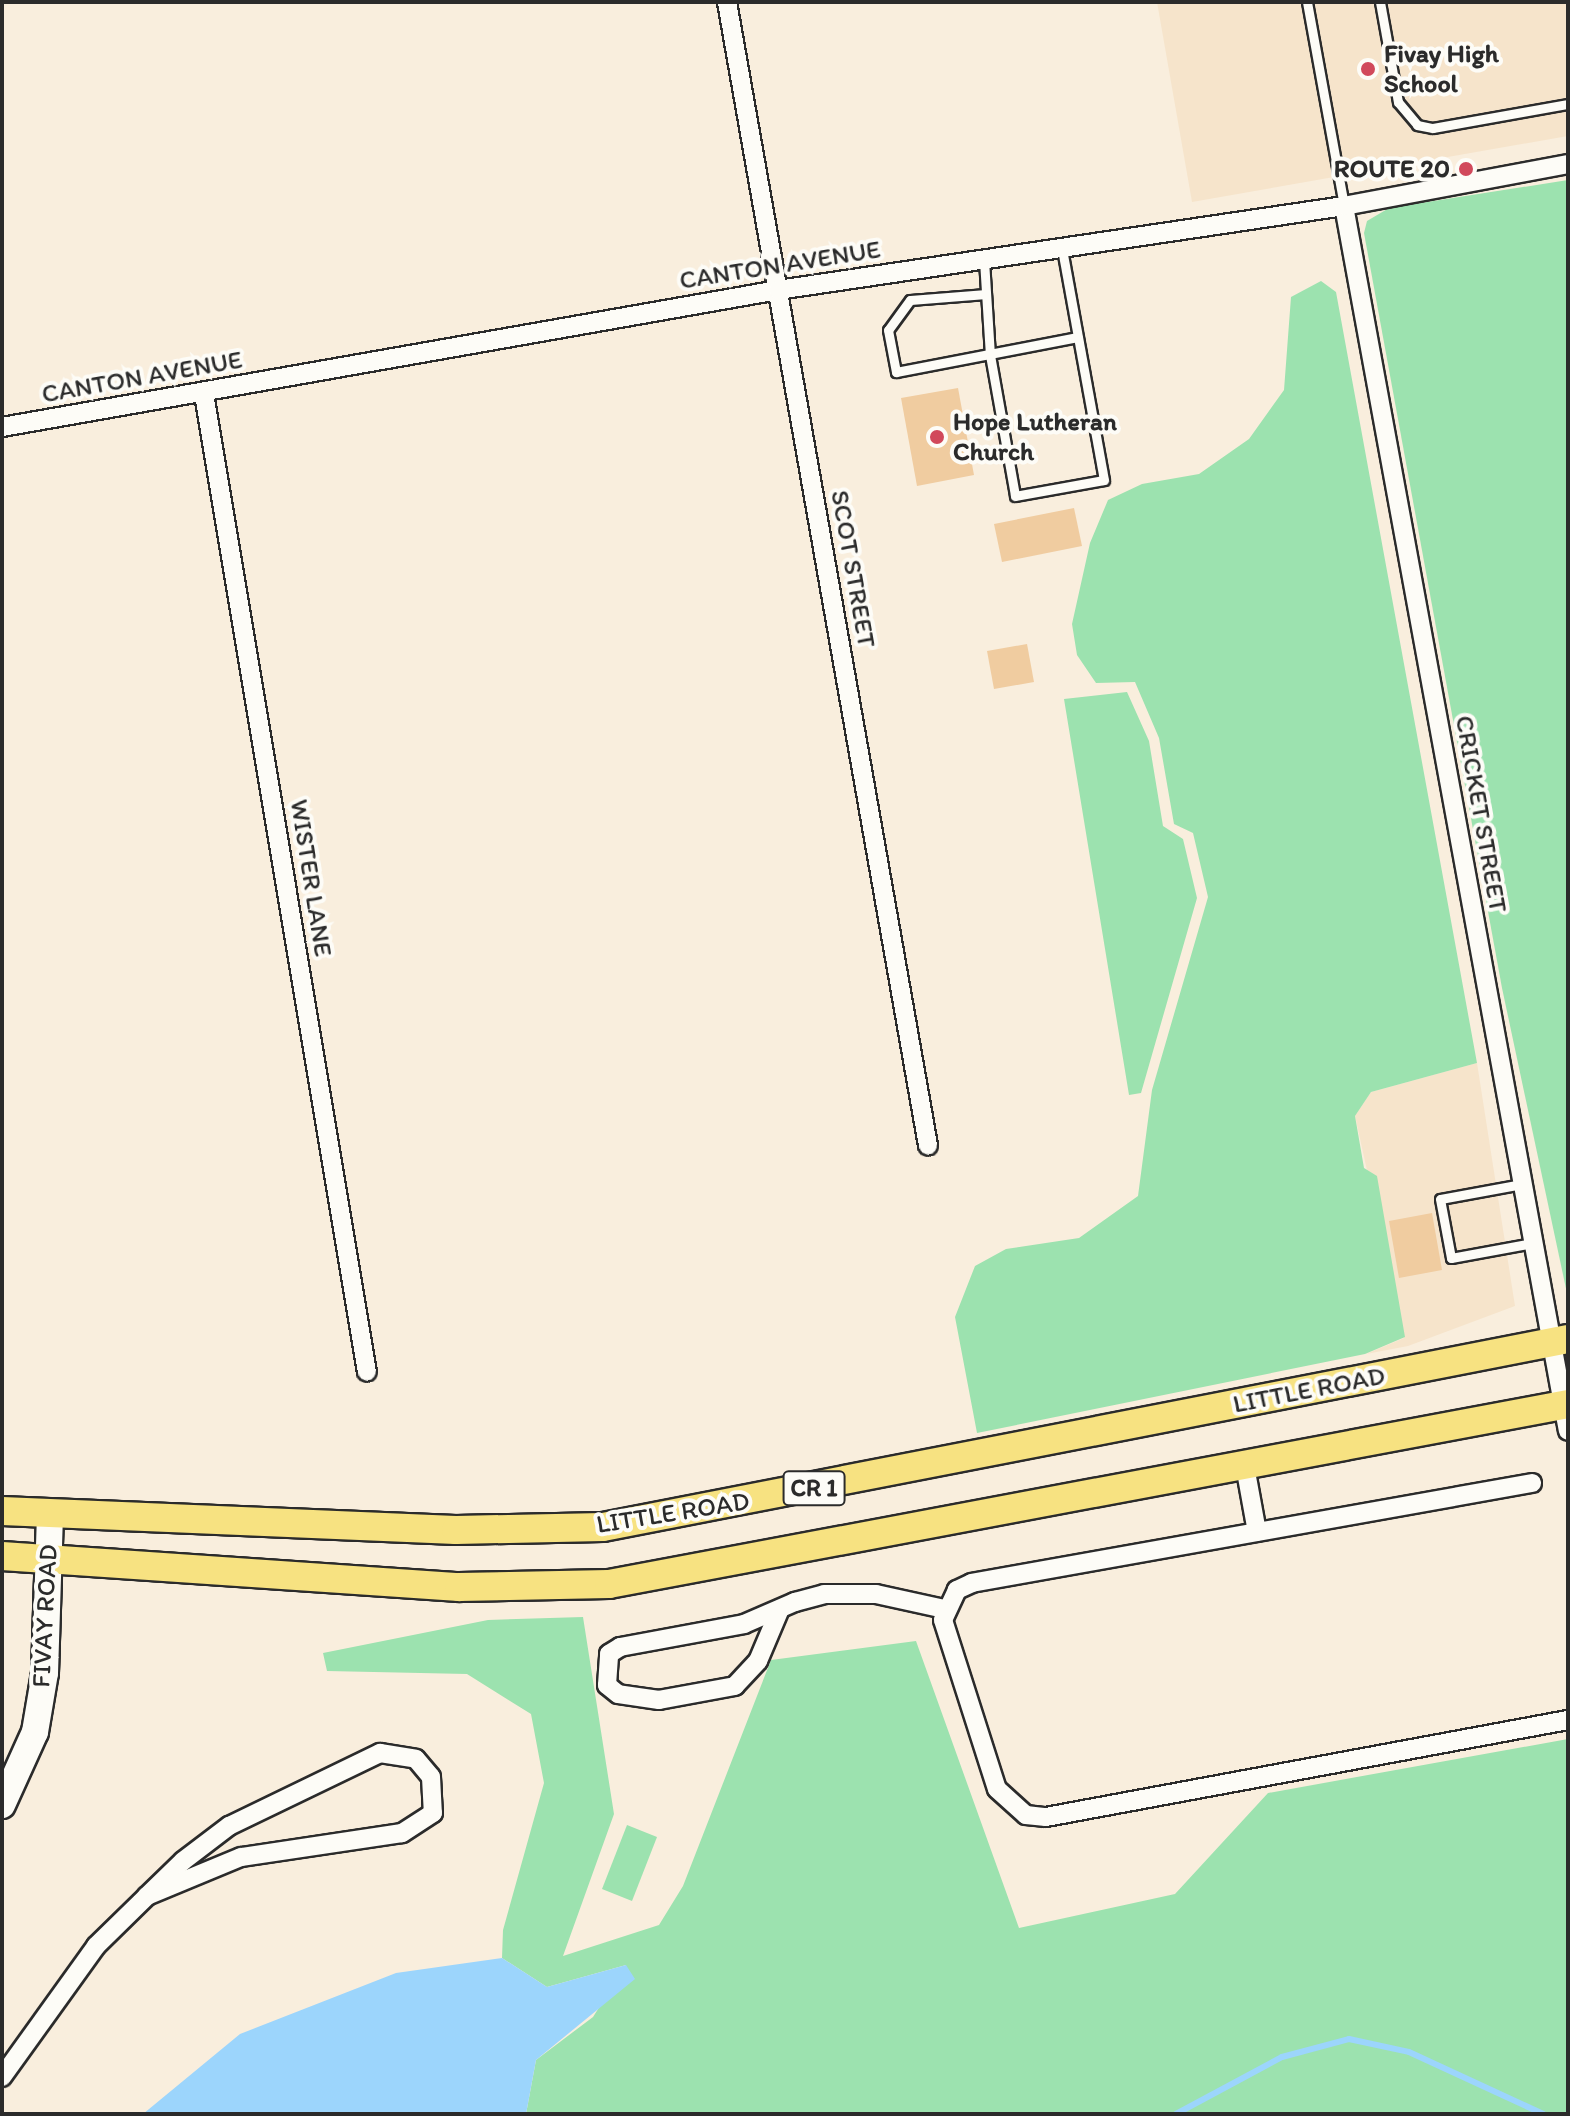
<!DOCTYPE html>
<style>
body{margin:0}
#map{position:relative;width:1570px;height:2116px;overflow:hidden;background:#f9eedd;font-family:Itim,sans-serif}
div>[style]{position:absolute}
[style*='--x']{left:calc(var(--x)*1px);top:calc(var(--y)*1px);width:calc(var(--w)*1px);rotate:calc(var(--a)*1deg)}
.built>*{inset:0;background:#f6e4cb}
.green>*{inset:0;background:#9ce2af}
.water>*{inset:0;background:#9cd5fc}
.stream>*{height:6px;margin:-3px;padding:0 3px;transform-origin:3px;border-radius:3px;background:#9cd5fc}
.building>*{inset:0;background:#f0cca0}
.roads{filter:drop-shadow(2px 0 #2b2b2b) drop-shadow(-2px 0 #2b2b2b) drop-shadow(0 2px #2b2b2b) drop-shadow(0 -2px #2b2b2b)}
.lane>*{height:9px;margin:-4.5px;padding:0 4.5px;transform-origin:4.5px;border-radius:4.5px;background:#fdfcf7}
.street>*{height:18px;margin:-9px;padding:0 9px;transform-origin:9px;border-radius:9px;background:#fdfcf7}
.secondary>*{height:26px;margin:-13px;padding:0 13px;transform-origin:13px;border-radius:13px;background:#fdfcf7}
.primary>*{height:28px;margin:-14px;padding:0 14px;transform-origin:14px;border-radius:14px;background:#f7e281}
.dots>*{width:22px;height:22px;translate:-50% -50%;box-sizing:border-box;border:4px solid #fdfcf7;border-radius:50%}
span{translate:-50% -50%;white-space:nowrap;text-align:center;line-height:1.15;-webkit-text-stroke:8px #fdfcf7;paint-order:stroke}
.shield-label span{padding:2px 6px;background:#fdfcf7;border:2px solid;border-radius:6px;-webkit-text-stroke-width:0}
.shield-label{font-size:24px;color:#2b2b2b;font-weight:700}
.poi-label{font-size:26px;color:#2b2b2b;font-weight:700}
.left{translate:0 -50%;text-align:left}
.right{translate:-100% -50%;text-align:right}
.street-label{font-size:26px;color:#2b2b2b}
.frame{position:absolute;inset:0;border:4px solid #2b2b2b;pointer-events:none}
</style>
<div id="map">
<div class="built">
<i style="clip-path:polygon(1157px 2px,1568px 2px,1568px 136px,1192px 202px)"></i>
<i style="clip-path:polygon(1477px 1063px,1515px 1306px,1408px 1346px,1366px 1354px,1404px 1338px,1355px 1116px,1371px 1092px)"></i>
</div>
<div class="green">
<i style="clip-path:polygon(1568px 180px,1568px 1298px,1502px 988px,1364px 233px,1367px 221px,1389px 208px)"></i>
<i style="clip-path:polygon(1321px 281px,1336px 292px,1477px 1063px,1371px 1092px,1355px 1116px,1364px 1168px,1377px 1176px,1405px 1337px,1365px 1354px,977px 1433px,955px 1317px,975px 1266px,1006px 1249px,1079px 1238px,1138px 1196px,1152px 1090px,1208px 897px,1193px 833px,1174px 824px,1159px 738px,1135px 682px,1096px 683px,1077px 655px,1072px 624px,1090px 543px,1108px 500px,1142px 484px,1199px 474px,1249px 439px,1284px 390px,1291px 297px)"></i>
<i style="clip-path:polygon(1127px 692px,1149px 741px,1163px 826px,1183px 839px,1197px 898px,1141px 1093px,1129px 1095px,1064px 699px)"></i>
<i style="clip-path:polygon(583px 1617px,614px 1814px,563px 1956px,659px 1925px,683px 1886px,771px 1660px,916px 1641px,1019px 1928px,1175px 1894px,1268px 1793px,1568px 1739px,1568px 2114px,526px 2114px,536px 2060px,593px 2017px,626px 1965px,547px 1987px,502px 1958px,503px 1930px,544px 1783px,531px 1714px,467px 1674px,327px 1671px,323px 1653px,488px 1620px)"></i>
<i style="clip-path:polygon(627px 1825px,657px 1837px,632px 1901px,602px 1889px)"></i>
</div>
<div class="water">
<i style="clip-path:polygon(502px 1958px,547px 1987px,626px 1965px,635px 1979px,536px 2060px,526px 2114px,143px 2114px,240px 2034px,396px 1973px)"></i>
</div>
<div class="stream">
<i style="--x:1176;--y:2114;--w:120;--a:-28.3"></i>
<i style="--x:1282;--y:2057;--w:69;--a:-15"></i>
<i style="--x:1349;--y:2039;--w:61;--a:12.2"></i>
<i style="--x:1409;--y:2052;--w:148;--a:24.8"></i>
</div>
<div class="building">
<i style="clip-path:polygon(958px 388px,974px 475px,917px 486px,901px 398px)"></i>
<i style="clip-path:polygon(1074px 508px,1082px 546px,1002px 562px,994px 524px)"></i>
<i style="clip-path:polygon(1027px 644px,1034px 682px,994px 689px,987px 651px)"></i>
<i style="clip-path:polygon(1432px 1213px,1442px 1270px,1399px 1278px,1389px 1221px)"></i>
</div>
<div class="roads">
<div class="lane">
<i style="--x:1307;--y:2;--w:207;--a:79.7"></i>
<i style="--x:1380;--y:2;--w:102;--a:79.8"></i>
<i style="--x:1398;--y:102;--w:30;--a:50"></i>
<i style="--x:1417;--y:125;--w:16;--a:11"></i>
<i style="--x:1433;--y:128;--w:137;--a:-10.1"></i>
<i style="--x:984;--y:260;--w:95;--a:86.4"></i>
<i style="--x:990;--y:355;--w:143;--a:79.9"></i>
<i style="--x:1015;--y:496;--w:90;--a:-10.2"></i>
<i style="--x:1104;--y:480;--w:236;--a:-100.3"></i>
<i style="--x:986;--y:294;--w:76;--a:175.5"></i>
<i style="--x:910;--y:300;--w:37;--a:126"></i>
<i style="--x:888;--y:330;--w:43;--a:79.2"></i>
<i style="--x:896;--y:372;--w:185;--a:-10.9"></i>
<i style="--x:1522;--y:1184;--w:83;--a:169.6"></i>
<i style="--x:1440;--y:1199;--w:60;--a:79.4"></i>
<i style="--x:1451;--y:1258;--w:83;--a:-10.4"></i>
</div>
<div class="street">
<i style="--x:727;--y:2;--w:1161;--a:80.03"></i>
<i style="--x:1344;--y:206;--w:1245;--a:79.64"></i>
<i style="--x:204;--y:394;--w:991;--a:80.54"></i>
<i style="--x:2;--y:427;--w:788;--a:-10.01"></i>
<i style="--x:778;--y:290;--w:572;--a:-8.44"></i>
<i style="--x:1344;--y:206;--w:228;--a:-10.6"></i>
<i style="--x:1245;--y:1466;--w:67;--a:79.7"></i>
<i style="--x:1532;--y:1483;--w:569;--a:169.88"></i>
<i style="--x:972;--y:1583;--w:17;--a:155"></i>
<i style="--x:957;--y:1590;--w:33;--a:115"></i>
<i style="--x:943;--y:1620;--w:177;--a:72.3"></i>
<i style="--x:997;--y:1789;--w:39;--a:42"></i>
<i style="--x:1026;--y:1815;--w:20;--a:6"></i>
<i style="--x:1046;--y:1817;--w:531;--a:-10.53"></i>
<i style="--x:780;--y:1609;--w:56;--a:112.9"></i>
<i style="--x:758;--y:1661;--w:34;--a:133"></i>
<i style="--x:735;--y:1686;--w:77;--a:169.6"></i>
<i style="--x:659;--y:1700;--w:41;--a:-171.7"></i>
<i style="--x:618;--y:1694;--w:14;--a:-141"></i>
<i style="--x:607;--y:1685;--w:31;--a:-86"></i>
<i style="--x:609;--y:1654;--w:13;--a:-32"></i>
<i style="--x:620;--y:1647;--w:126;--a:-10.5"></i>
<i style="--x:744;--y:1624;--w:56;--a:-23.3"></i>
<i style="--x:795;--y:1602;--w:30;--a:-15"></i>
<i style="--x:824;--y:1594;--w:52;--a:0"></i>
<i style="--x:876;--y:1594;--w:70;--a:12.4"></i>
<i style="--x:2;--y:2077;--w:161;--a:-54.3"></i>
<i style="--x:96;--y:1946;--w:71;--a:-44.4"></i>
<i style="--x:147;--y:1896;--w:50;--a:-44.2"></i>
<i style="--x:183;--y:1861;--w:58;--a:-37.3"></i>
<i style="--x:229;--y:1826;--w:168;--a:-25.8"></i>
<i style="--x:380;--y:1753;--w:36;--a:9"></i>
<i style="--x:416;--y:1759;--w:23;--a:50"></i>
<i style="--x:431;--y:1777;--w:36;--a:87"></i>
<i style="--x:433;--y:1813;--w:37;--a:147"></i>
<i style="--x:402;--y:1833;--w:163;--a:171.5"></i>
<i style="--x:241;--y:1857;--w:102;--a:157.5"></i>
</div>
<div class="secondary">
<i style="--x:2;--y:1805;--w:80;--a:-65.7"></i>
<i style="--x:35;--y:1732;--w:60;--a:-80.4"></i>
<i style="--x:45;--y:1673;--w:159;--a:-88.2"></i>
</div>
<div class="primary">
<i style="--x:2;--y:1511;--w:454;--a:2.4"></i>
<i style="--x:456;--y:1530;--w:147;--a:-1.2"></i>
<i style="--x:603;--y:1527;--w:983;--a:-11.02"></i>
<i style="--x:2;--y:1556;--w:458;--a:3.9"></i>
<i style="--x:459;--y:1587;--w:150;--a:-1.1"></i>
<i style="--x:609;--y:1584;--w:976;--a:-10.63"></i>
</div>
</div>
<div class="dots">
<i style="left:1368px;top:69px;background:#d1495b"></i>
<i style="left:1466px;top:169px;background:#d1495b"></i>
<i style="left:937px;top:437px;background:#d1495b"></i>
</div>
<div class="shield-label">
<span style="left:814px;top:1488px">CR 1</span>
</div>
<div class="poi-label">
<span class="left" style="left:1384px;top:69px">Fivay High<br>School</span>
<span class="right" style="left:1450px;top:169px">ROUTE 20</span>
<span class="left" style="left:953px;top:437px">Hope Lutheran<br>Church</span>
</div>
<div class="street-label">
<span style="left:780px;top:265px;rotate:-9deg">CANTON AVENUE</span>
<span style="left:142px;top:377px;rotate:-10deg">CANTON AVENUE</span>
<span style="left:853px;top:569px;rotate:80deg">SCOT STREET</span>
<span style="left:1481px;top:814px;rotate:80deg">CRICKET STREET</span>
<span style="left:311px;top:878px;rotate:81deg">WISTER LANE</span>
<span style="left:1309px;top:1390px;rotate:-11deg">LITTLE ROAD</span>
<span style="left:673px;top:1513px;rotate:-9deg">LITTLE ROAD</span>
<span style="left:45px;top:1616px;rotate:-87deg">FIVAY ROAD</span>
</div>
<div class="frame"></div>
</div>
